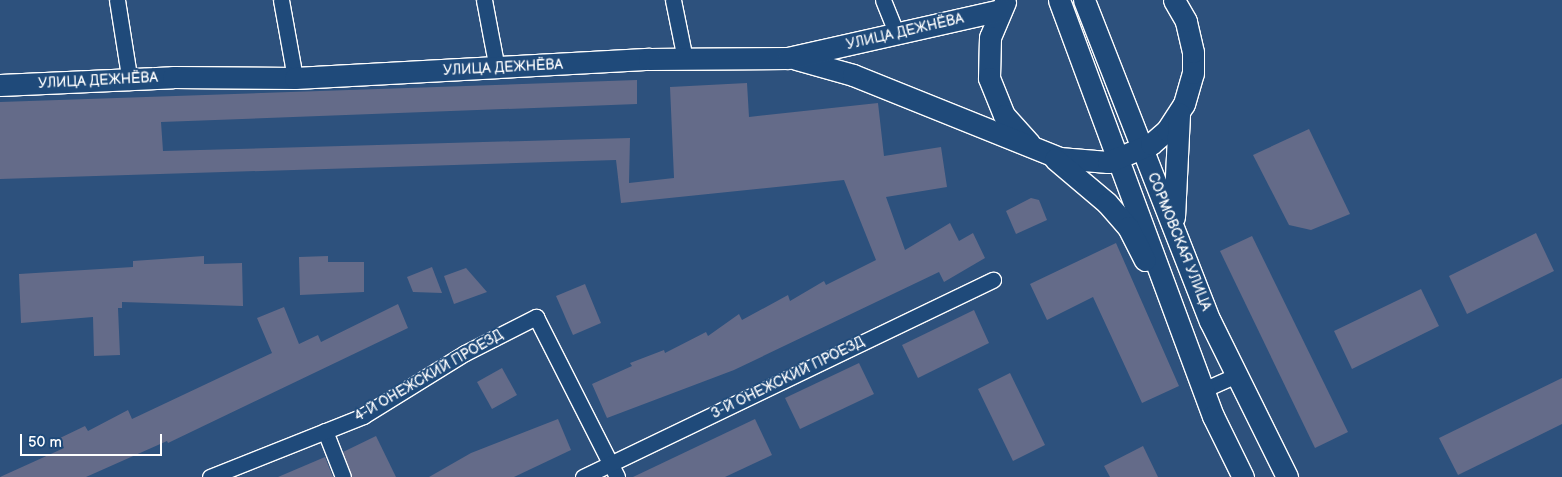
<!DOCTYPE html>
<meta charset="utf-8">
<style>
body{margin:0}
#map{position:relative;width:1562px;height:477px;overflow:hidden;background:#2d517d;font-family:"Balsamiq Sans",sans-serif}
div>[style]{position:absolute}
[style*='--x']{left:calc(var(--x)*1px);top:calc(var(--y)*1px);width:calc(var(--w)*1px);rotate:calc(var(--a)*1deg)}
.building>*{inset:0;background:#646b89}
.roads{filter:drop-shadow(1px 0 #fff) drop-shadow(-1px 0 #fff) drop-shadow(0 1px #fff) drop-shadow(0 -1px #fff)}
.street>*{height:15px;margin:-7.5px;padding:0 7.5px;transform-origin:7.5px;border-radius:7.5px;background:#1f4a7a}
.secondary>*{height:21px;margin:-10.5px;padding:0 10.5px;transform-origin:10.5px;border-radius:10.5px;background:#1f4a7a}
span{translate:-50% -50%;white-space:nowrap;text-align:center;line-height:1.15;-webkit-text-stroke:4px #1f4a7a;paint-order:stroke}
.street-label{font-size:14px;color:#fff}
.scale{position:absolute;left:20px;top:434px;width:142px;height:22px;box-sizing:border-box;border:2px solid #fff;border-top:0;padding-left:6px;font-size:15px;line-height:18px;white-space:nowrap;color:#fff;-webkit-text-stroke:4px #1f4a7a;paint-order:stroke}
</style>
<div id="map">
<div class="building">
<i style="clip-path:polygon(637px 80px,637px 104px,161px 122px,163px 151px,630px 138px,629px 183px,674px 178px,670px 87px,747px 83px,749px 117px,878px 103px,884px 156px,941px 147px,947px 187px,886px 197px,905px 250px,950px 223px,959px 241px,973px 233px,985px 258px,944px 282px,939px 272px,734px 370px,607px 418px,592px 384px,632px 366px,630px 363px,664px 350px,665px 353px,706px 332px,708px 336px,739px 314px,742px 320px,788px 295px,790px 301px,824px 281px,826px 285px,876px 260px,844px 180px,621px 203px,616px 160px,0 179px,0 102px)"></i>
<i style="clip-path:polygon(1309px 129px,1350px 214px,1311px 230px,1289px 225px,1253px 155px)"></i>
<i style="clip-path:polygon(1031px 198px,1039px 200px,1047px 220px,1016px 234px,1006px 211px)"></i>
<i style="clip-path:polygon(1536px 233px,1554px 271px,1467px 314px,1449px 276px)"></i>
<i style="clip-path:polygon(1252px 236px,1348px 432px,1315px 448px,1220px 251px)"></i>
<i style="clip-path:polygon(1116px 243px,1179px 386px,1142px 403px,1093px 297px,1047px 320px,1030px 284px)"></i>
<i style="clip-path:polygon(204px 256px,204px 264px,242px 263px,243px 306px,122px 302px,122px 308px,118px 308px,120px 355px,94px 356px,93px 317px,21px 323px,19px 274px,133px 267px,133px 261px)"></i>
<i style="clip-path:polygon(328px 256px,328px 262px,364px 262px,364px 292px,300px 295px,299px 257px)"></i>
<i style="clip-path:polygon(432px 267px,442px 293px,413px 292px,407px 277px)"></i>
<i style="clip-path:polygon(466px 268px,487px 292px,454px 304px,444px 276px)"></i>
<i style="clip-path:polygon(585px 284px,601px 323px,573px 335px,556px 296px)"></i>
<i style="clip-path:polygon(1421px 289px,1439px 326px,1352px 369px,1334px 331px)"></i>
<i style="clip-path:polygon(398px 304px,408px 328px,168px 443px,167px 441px,86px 477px,0 477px,64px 448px,60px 438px,85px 426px,88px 431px,128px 410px,132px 419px,272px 353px,257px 318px,284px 307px,299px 344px,318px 335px,321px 342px)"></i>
<i style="clip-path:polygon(974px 310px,989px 343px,918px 378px,902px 345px)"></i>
<i style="clip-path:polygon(859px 363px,874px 394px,800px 429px,785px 398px)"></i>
<i style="clip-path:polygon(502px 368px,517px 395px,492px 409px,477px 382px)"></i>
<i style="clip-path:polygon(1010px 373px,1045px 445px,1013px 461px,978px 389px)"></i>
<i style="clip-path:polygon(1562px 378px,1562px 424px,1458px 475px,1439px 438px)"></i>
<i style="clip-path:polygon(558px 419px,571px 450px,514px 477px,429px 477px,471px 453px)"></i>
<i style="clip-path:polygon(755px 419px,772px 455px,725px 477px,633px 477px)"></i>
<i style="clip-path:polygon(376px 436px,396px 477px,352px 477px,343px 452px)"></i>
<i style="clip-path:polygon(1143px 446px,1158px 477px,1110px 477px,1104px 466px)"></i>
<i style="clip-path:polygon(325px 457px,333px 477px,278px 477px)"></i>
</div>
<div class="roads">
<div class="street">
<i style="--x:117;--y:0;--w:83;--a:81"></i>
<i style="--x:281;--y:0;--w:79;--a:79.8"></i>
<i style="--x:484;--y:0;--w:70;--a:79.3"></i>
<i style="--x:673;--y:0;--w:60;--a:78.5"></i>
<i style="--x:883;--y:0;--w:35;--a:68"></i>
<i style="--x:1203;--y:390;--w:35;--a:-24"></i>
<i style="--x:325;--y:431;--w:49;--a:68.6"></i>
<i style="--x:210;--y:477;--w:165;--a:-21.7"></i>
<i style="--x:363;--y:416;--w:120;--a:-31.7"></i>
<i style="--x:465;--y:353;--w:80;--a:-26.9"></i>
<i style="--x:536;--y:317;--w:179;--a:63.1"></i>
<i style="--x:583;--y:477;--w:455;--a:-25.7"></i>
</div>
<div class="secondary">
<i style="--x:1059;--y:0;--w:444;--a:69.7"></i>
<i style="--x:1213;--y:416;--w:68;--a:63.8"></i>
<i style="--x:1084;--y:0;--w:345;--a:68.6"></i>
<i style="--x:1210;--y:321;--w:174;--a:63.7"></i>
<i style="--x:1005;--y:2;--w:38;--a:113"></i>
<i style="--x:990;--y:37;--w:41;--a:91.4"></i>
<i style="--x:989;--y:78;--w:40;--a:68"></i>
<i style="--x:1004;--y:115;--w:38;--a:48"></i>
<i style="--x:796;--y:59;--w:59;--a:15.7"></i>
<i style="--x:853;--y:75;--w:222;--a:21.9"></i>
<i style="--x:1059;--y:158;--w:49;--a:4.7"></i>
<i style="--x:1108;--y:162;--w:47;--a:-22.7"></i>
<i style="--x:1151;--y:144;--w:21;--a:-41"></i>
<i style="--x:1167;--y:130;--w:31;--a:-57"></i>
<i style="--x:1184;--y:104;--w:32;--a:-74"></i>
<i style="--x:1193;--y:73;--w:21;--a:-90"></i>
<i style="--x:1193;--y:52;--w:32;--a:-103"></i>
<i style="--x:1186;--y:21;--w:24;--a:-120"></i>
<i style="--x:0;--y:85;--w:173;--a:-2.6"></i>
<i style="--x:173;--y:77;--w:122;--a:0.5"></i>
<i style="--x:295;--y:78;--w:355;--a:-3.1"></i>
<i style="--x:649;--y:59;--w:139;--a:-0.4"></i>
<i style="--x:788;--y:58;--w:218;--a:-12.7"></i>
<i style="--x:1055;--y:159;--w:68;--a:40.2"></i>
<i style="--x:1107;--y:203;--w:32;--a:49"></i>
<i style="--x:1128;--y:227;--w:37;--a:63"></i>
<i style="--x:1174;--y:217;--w:104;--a:-87.2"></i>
</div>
</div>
<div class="street-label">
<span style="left:905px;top:32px;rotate:-13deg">УЛИЦА ДЕЖНЁВА</span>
<span style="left:503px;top:68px;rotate:-3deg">УЛИЦА ДЕЖНЁВА</span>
<span style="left:98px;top:81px;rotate:-3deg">УЛИЦА ДЕЖНЁВА</span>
<span style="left:1179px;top:242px;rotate:68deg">СОРМОВСКАЯ УЛИЦА</span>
<span style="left:429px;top:376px;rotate:-30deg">4-Й ОНЕЖСКИЙ ПРОЕЗД</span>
<span style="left:788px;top:378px;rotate:-26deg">3-Й ОНЕЖСКИЙ ПРОЕЗД</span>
</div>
<div class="scale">50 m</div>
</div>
